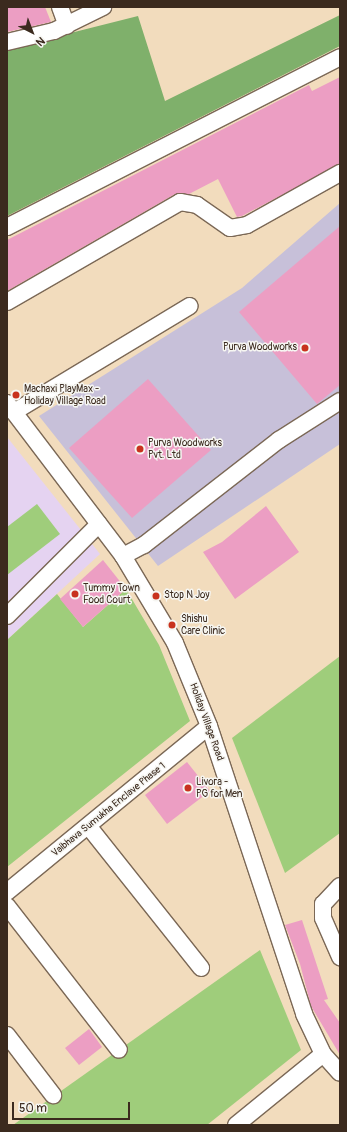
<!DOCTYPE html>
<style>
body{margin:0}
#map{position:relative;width:347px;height:1132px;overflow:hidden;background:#f2dcbd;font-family:Pangolin,sans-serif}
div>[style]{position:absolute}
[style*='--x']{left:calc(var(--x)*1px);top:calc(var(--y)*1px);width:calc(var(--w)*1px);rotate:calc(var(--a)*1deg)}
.built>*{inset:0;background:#e5d3f1}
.industrial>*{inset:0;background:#c7c0d9}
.green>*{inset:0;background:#9fcd7b}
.forest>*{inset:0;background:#7fb06b}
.building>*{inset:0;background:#ec9ec3}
.roads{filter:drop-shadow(1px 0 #7b6856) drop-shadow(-1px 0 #7b6856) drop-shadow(0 1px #7b6856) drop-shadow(0 -1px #7b6856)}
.minor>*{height:16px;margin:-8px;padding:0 8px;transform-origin:8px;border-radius:8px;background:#fff}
.dots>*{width:11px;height:11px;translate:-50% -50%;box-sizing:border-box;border:2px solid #f6f6f2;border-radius:50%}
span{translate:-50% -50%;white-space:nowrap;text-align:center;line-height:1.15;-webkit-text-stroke:3px #f6f6f2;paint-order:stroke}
.poi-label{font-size:10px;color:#3b2a1e}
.right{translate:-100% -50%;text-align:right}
.left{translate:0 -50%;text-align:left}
.street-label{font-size:10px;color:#3b2a1e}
.frame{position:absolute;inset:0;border:8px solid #3b2a1e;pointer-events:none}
.north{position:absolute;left:12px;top:12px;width:40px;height:40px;-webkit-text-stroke:3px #f6f6f2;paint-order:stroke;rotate:138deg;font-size:11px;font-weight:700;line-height:16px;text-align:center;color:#3b2a1e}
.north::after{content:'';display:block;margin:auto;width:14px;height:18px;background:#3b2a1e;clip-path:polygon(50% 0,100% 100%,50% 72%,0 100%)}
.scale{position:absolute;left:12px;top:1102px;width:118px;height:18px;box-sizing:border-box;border:2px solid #3b2a1e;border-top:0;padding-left:5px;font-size:12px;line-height:14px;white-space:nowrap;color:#3b2a1e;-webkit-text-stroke:3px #f6f6f2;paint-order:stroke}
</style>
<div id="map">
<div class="built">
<i style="clip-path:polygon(7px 437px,100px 554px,7px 640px)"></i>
</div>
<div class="industrial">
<i style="clip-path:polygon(340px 203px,340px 444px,158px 566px,39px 416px,242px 288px)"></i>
</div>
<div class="green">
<i style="clip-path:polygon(37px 504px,60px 534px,7px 575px,7px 527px)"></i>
<i style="clip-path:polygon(126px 589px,159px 645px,190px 721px,7px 867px,7px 640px,57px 594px,83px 627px)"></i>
<i style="clip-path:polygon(340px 656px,340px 833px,285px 873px,232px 738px)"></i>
<i style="clip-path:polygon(260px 950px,301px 1050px,207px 1125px,13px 1125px)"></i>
</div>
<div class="forest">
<i style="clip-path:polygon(340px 15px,340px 46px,7px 216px,7px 49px,138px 16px,165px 101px)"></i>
</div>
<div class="building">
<i style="clip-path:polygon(7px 7px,45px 7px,51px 22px,7px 32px)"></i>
<i style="clip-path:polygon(340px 77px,340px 164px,242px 216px,237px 217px,218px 179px,189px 194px,175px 194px,7px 291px,7px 240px,309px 85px,312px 91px)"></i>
<i style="clip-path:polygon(340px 226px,340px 385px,317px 404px,239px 312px)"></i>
<i style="clip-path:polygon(148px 379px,211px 450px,132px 518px,69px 448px)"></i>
<i style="clip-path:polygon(266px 506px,299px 552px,235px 599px,203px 552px,222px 542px)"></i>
<i style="clip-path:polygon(103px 560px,126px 589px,83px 627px,60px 599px)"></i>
<i style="clip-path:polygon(187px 762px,210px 791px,167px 824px,145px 795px)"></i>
<i style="clip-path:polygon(302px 920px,328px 999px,324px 1000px,340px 1023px,340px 1055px,311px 1006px,300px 964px,285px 925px)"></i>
<i style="clip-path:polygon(89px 1029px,102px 1047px,79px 1065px,65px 1048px)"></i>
</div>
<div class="roads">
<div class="minor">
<i style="--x:60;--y:7;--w:20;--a:70"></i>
<i style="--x:7;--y:42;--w:48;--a:-13.2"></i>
<i style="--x:54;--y:31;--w:55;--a:-26.1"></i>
<i style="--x:7;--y:227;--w:374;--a:-27"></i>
<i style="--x:7;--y:302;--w:200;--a:-30"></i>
<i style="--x:180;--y:202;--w:17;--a:10"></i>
<i style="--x:197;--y:205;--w:40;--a:34.9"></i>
<i style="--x:230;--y:228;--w:17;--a:-10"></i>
<i style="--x:247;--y:225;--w:107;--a:-29.2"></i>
<i style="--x:7;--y:403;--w:192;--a:52.8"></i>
<i style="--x:123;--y:556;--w:101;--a:59.1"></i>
<i style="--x:175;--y:643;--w:90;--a:67.7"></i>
<i style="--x:209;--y:726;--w:303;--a:71.7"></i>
<i style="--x:304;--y:1014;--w:44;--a:64.6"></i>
<i style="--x:323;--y:1054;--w:25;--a:48"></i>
<i style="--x:14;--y:412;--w:205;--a:-31.1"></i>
<i style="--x:123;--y:556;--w:24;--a:-28"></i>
<i style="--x:144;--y:545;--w:171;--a:-37.9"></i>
<i style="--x:279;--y:440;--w:72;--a:-32.6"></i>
<i style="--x:7;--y:616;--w:130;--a:-45"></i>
<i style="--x:89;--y:827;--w:180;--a:51.5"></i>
<i style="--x:340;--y:886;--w:25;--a:133"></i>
<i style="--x:323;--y:904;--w:14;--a:90"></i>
<i style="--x:323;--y:918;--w:43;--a:66.4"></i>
<i style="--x:7;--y:892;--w:261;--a:-39.4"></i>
<i style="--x:7;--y:906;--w:182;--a:52.1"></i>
<i style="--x:7;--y:1035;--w:76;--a:52.5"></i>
<i style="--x:236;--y:1125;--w:112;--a:-39.2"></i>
</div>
</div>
<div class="dots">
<i style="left:305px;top:348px;background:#c8321e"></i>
<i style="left:16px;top:395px;background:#c8321e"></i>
<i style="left:140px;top:449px;background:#c8321e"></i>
<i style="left:75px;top:594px;background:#c8321e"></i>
<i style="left:156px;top:596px;background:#c8321e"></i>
<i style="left:172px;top:625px;background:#c8321e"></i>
<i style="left:188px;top:788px;background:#c8321e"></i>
</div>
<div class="poi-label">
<span class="right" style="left:297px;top:348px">Purva Woodworks</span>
<span class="left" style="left:24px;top:395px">Machaxi PlayMax -<br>Holiday Village Road</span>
<span class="left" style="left:148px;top:449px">Purva Woodworks<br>Pvt. Ltd</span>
<span class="left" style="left:83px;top:594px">Tummy Town<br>Food Court</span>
<span class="left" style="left:164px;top:596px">Stop N Joy</span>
<span class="left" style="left:181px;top:625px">Shishu<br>Care Clinic</span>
<span class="left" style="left:196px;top:788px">Livora -<br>PG for Men</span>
</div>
<div class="street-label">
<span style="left:206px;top:722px;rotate:70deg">Holiday Village Road</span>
<span style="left:109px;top:810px;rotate:-39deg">Vaibhava Sumukha Enclave Phase 1</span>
</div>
<div class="frame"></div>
<div class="north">N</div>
<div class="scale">50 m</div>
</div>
